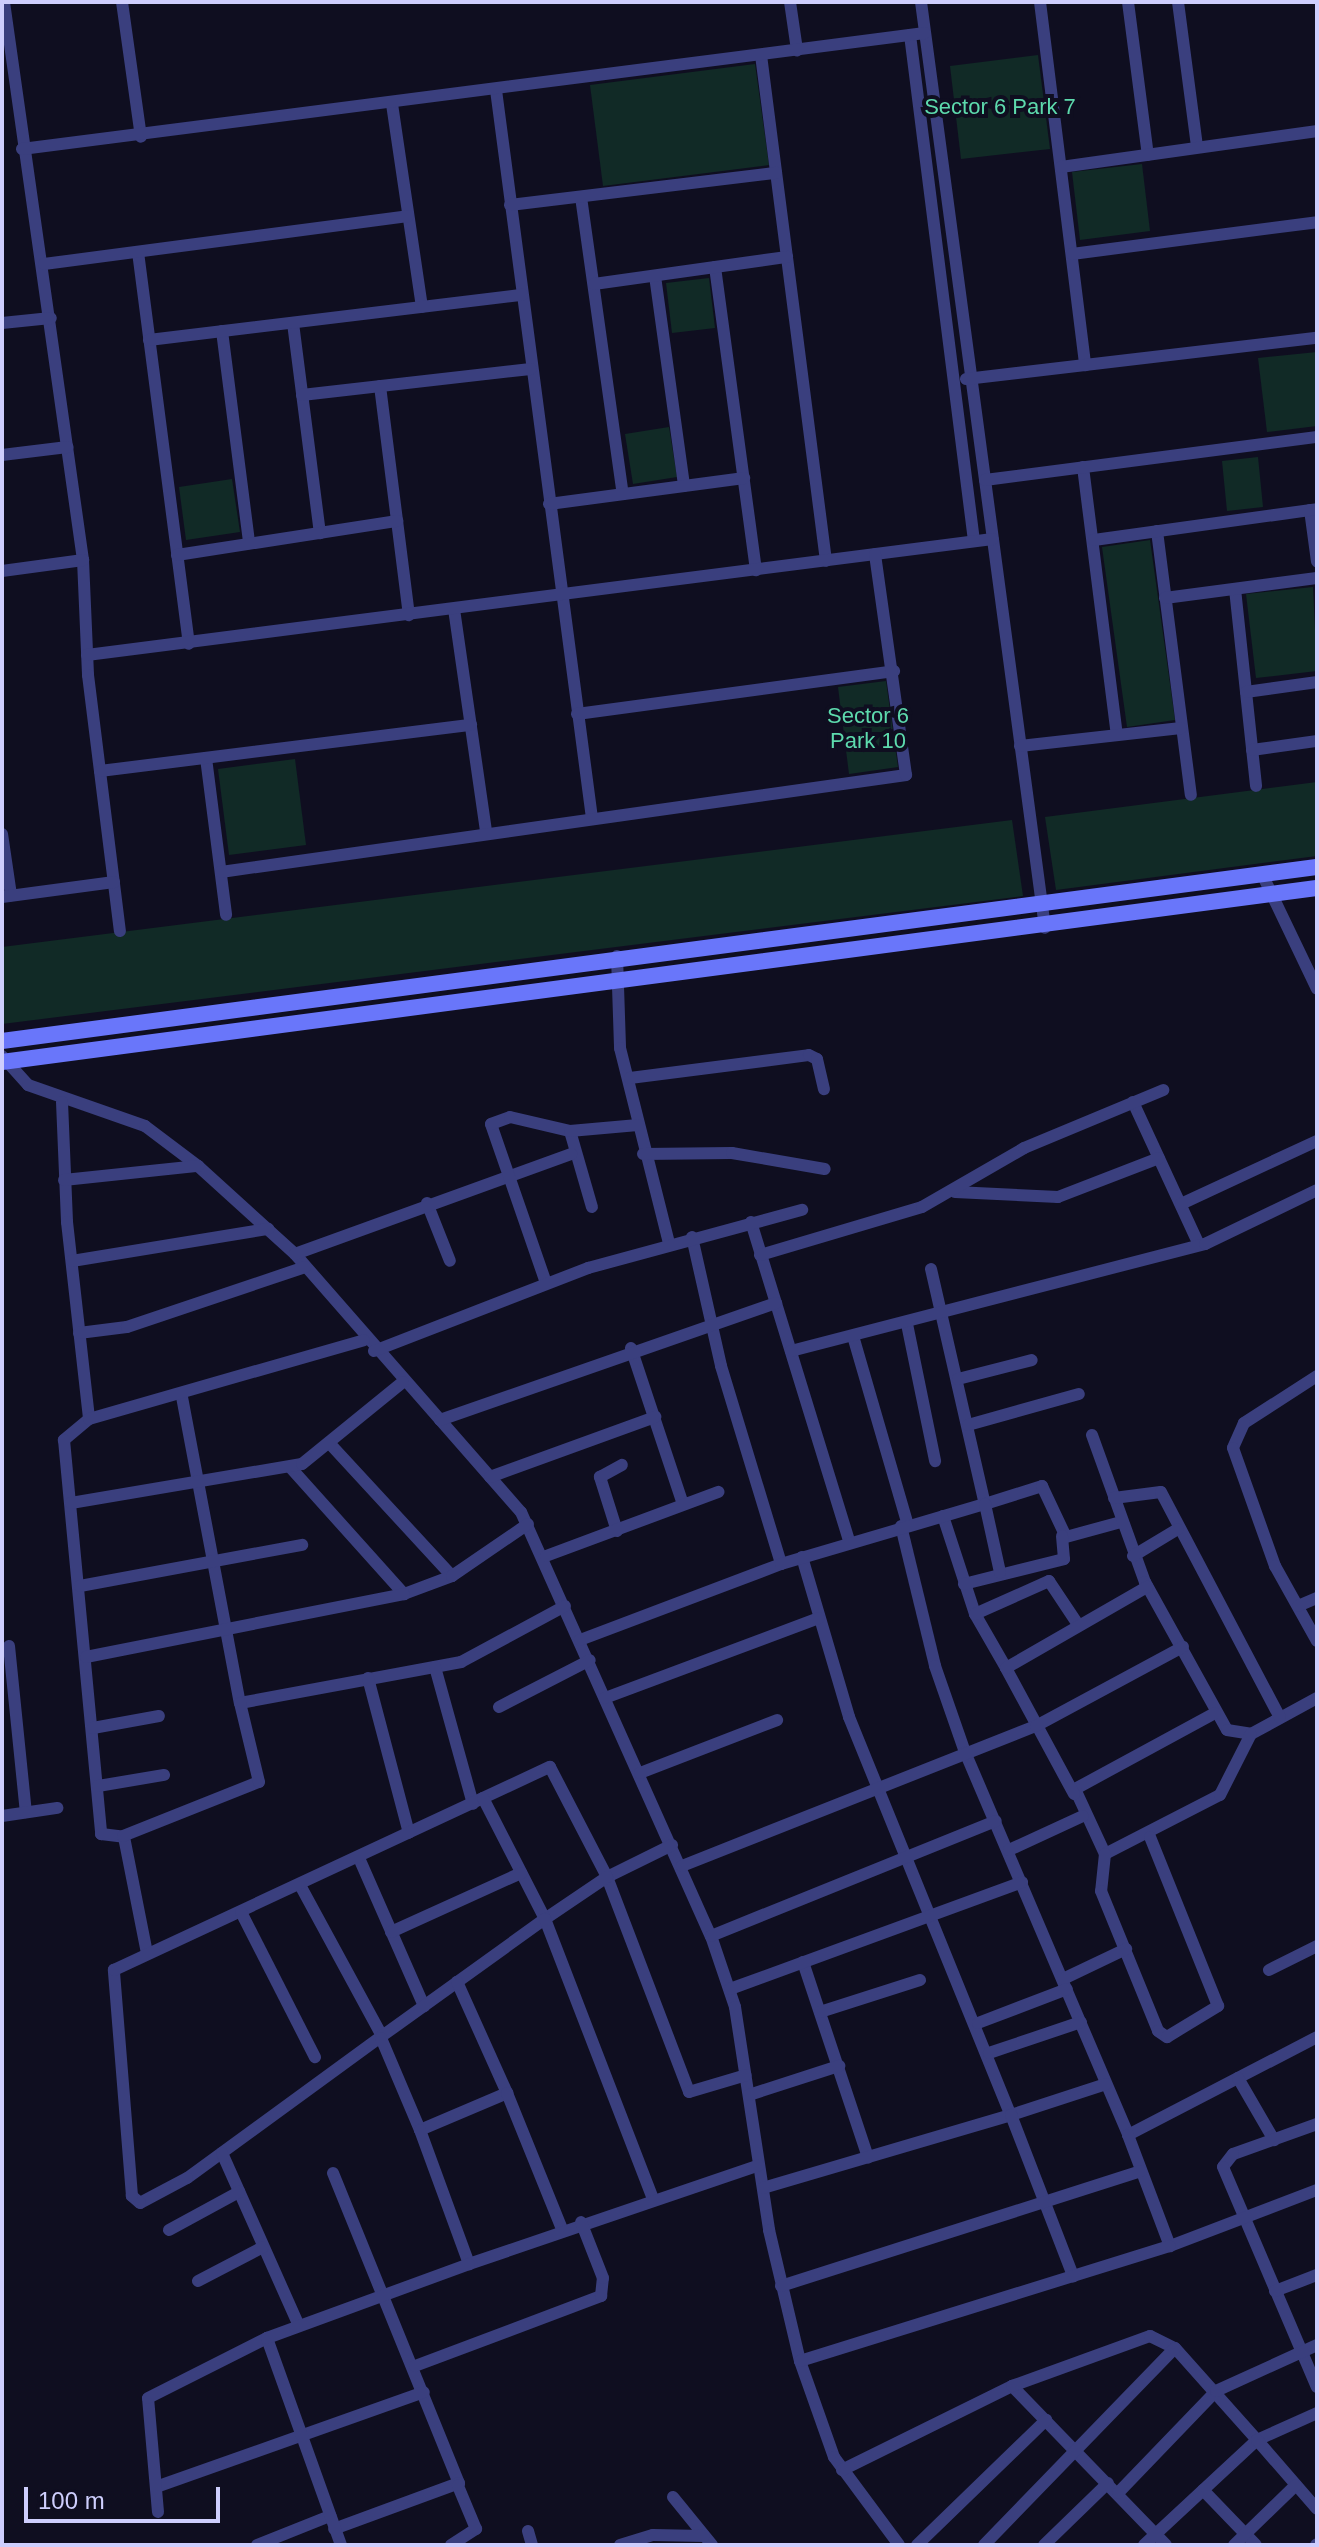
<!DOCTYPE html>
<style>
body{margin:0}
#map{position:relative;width:1319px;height:2547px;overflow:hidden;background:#0f0e20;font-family:Helvetica,sans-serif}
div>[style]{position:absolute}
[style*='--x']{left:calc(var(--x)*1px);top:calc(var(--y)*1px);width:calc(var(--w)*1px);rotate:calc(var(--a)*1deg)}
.green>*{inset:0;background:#112a26}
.street>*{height:12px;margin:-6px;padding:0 6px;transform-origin:6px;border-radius:6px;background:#3a3f7e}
.secondary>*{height:16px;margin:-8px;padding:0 8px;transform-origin:8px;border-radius:8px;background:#6976fa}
span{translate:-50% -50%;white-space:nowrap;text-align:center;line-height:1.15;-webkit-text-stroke:8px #0f0e20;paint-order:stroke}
.park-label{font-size:22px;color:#5ddaad}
.frame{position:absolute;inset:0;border:4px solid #cecefd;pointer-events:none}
.scale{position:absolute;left:24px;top:2487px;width:196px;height:36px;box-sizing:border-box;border:4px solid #cecefd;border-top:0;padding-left:10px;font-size:24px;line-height:28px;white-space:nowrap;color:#cecefd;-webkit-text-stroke:6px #0f0e20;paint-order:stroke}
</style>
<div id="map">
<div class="green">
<i style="clip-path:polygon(1038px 55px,1050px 149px,961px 159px,950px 66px)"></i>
<i style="clip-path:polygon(755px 64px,769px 165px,603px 186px,590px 85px)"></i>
<i style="clip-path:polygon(1142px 164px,1150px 231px,1080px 240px,1072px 172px)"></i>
<i style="clip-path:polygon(709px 278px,715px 328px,672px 333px,666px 283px)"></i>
<i style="clip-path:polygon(1317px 352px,1317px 426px,1267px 432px,1258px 358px)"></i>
<i style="clip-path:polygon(669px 427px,677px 477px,633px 484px,625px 434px)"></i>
<i style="clip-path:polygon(1258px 457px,1263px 507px,1227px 511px,1222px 461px)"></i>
<i style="clip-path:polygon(232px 479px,240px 532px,186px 540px,179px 487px)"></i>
<i style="clip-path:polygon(1150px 540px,1175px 720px,1127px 727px,1102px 547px)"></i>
<i style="clip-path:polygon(1313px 587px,1317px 671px,1256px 678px,1246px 594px)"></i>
<i style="clip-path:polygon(886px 681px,898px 767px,849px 774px,838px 687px)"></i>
<i style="clip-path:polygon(295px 759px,306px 845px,229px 855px,218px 769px)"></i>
<i style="clip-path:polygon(1317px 782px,1317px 856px,1056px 890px,1045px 817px)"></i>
<i style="clip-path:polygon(1012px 820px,1023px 896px,2px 1024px,2px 947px)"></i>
</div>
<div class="street">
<i style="--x:4;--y:2;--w:564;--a:81.94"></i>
<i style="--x:83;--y:560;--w:115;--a:87.5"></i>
<i style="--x:88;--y:675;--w:258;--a:82.9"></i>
<i style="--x:122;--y:2;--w:136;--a:82"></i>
<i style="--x:790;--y:2;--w:49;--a:81.7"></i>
<i style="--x:921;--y:2;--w:934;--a:82.37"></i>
<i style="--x:1040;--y:2;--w:366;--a:82.9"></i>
<i style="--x:1128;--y:2;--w:154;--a:82.6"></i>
<i style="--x:1178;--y:2;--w:146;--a:82.5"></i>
<i style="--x:910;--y:35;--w:510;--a:82.79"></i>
<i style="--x:761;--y:55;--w:510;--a:82.68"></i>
<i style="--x:496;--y:90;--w:734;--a:82.49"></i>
<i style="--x:392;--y:104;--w:205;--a:81.6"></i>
<i style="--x:22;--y:149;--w:910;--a:-7.32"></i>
<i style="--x:1061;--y:167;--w:259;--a:-8"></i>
<i style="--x:581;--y:197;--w:300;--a:82"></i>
<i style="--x:510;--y:205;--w:268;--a:-6.9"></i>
<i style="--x:138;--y:252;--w:395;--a:82.6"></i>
<i style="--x:1072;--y:254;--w:247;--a:-7.4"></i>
<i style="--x:44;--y:264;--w:367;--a:-7.5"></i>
<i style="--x:715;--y:267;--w:306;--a:82.3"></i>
<i style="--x:655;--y:276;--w:212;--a:82.1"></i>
<i style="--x:594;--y:284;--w:195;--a:-8"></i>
<i style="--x:2;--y:323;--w:49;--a:-5.8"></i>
<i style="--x:293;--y:323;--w:212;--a:82.7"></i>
<i style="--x:222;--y:331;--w:214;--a:82.7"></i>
<i style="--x:149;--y:340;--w:376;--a:-6.9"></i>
<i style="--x:966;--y:379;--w:353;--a:-6.7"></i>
<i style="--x:380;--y:386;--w:231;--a:82.8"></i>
<i style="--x:302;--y:395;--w:230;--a:-6.5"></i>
<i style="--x:2;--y:455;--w:66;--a:-6.9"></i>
<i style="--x:1083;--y:467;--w:270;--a:82.8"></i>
<i style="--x:985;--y:480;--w:335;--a:-7.4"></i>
<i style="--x:549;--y:504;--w:197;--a:-7.6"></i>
<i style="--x:1310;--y:510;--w:52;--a:82.3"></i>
<i style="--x:1157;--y:531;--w:266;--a:82.7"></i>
<i style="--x:1094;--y:540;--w:225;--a:-7.9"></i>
<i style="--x:177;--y:555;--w:223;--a:-8.8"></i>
<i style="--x:2;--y:571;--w:82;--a:-7.7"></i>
<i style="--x:1235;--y:589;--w:198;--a:83.9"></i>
<i style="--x:1165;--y:598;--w:153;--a:-7.5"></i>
<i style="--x:454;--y:609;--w:225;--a:81.8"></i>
<i style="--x:87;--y:655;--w:913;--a:-7.3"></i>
<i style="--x:1246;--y:692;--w:72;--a:-8"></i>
<i style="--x:577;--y:714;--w:320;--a:-7.7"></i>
<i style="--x:1020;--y:746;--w:162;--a:-6.4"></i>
<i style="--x:1252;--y:750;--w:66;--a:-7.9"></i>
<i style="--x:206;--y:758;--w:158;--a:82.7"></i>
<i style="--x:100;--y:771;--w:374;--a:-7.1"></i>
<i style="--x:2;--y:834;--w:62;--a:81.6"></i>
<i style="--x:221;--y:872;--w:692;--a:-8.06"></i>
<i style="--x:906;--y:775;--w:223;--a:-98"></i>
<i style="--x:1262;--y:874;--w:127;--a:64.4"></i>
<i style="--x:2;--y:897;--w:113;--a:-7.6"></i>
<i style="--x:617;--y:956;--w:92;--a:88.1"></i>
<i style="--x:620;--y:1048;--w:201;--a:75.9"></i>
<i style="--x:2;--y:1056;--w:39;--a:48"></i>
<i style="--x:28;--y:1085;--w:124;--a:19.3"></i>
<i style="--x:145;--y:1126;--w:66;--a:37"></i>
<i style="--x:198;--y:1166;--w:131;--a:42.2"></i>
<i style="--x:295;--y:1254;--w:343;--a:48.8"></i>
<i style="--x:521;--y:1512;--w:465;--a:65.9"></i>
<i style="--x:711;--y:1936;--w:75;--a:71.3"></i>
<i style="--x:735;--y:2007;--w:226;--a:81.3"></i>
<i style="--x:769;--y:2230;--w:135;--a:76.7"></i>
<i style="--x:800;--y:2361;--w:102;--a:70.5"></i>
<i style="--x:834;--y:2457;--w:109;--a:53.5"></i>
<i style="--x:630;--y:1078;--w:180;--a:-7.3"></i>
<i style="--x:809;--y:1055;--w:9;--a:27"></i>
<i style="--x:817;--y:1059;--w:31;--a:77"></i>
<i style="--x:62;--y:1102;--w:120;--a:87.6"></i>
<i style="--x:67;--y:1222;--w:198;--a:83.6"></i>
<i style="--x:89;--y:1419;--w:33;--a:140"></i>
<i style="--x:64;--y:1440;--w:396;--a:84.6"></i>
<i style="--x:101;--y:1834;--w:23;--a:7"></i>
<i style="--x:124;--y:1837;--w:118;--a:78.8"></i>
<i style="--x:1133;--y:1102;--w:157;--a:65.2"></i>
<i style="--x:570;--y:1131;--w:79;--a:73.9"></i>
<i style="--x:643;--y:1154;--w:89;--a:-0.6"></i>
<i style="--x:732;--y:1153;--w:94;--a:9.8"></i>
<i style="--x:64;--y:1180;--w:135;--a:-6"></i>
<i style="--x:955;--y:1192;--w:103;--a:2.8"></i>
<i style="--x:1058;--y:1197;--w:108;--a:-21.1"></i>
<i style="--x:427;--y:1203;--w:62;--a:68.4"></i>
<i style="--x:1181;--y:1204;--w:150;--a:-24.9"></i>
<i style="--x:751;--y:1222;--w:334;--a:72.9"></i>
<i style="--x:692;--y:1237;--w:132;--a:77.3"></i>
<i style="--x:721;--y:1366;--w:207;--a:73.1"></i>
<i style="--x:295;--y:1254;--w:294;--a:-19.9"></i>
<i style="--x:760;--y:1255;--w:169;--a:-16.5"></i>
<i style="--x:922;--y:1207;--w:118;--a:-30"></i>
<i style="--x:1024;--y:1148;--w:151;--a:-22.6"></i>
<i style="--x:72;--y:1261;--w:199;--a:-9.3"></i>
<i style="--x:931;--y:1269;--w:241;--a:77.1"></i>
<i style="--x:985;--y:1504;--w:60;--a:-17.5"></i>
<i style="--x:1042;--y:1486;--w:56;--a:64.8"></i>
<i style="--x:1066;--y:1537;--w:57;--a:-15.3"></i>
<i style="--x:546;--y:1283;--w:168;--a:-109.1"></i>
<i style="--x:491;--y:1124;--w:20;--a:-20"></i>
<i style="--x:510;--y:1117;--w:62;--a:13.1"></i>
<i style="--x:570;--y:1131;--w:68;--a:-5"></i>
<i style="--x:907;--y:1324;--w:140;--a:78.4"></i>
<i style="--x:79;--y:1333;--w:48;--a:-7.1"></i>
<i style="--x:127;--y:1327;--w:188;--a:-18.6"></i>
<i style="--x:853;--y:1336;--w:197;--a:73.8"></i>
<i style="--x:631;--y:1348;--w:164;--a:71.6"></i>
<i style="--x:374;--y:1351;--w:230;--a:-21.2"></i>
<i style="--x:588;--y:1268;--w:222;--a:-15.2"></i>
<i style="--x:791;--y:1351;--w:428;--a:-14.5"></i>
<i style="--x:1205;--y:1244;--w:124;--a:-25.7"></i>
<i style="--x:1317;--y:1376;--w:87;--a:147.2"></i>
<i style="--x:1244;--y:1423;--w:27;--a:114"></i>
<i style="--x:1233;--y:1448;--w:125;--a:70.4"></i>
<i style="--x:1275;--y:1566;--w:86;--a:60.8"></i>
<i style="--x:958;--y:1379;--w:76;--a:-14.4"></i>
<i style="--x:182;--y:1397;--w:311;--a:79.3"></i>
<i style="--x:240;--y:1703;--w:225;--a:-10.5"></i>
<i style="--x:461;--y:1662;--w:118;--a:-28.3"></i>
<i style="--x:89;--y:1419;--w:286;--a:-16"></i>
<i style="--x:440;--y:1420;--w:356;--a:-19.2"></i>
<i style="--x:968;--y:1425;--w:115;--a:-15.6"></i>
<i style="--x:1092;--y:1435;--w:156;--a:70.2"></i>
<i style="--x:1145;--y:1582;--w:169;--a:61"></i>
<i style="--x:1227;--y:1730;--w:24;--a:9"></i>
<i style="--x:1251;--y:1734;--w:75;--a:-28.6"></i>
<i style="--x:332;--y:1446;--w:177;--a:47.3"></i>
<i style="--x:290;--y:1467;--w:171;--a:48.1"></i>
<i style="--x:404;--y:1594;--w:51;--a:-20.6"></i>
<i style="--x:452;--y:1576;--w:92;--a:-34.4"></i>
<i style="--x:490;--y:1477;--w:176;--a:-20"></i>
<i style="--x:1114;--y:1498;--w:47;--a:-7.3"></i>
<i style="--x:1161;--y:1492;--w:255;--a:62.2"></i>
<i style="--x:71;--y:1503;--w:234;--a:-9.6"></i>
<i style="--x:302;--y:1464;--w:130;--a:-39.1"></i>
<i style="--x:943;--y:1516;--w:103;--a:71.9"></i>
<i style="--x:975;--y:1614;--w:62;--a:60.1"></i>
<i style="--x:901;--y:1526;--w:144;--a:76.3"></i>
<i style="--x:935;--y:1666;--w:91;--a:70.8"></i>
<i style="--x:965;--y:1752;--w:416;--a:66.9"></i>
<i style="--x:1128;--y:2135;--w:213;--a:-27.4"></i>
<i style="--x:617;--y:1531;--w:57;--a:-107.5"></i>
<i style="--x:600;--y:1477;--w:25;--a:-29"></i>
<i style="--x:546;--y:1556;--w:184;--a:-20.4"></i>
<i style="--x:1133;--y:1556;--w:52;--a:-31"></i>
<i style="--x:802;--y:1557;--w:167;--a:73.6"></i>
<i style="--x:849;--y:1717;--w:430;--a:67.9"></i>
<i style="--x:1011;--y:2115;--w:100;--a:-18.1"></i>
<i style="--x:964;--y:1584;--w:103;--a:-14"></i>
<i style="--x:1064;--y:1559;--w:23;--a:-95"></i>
<i style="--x:80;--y:1586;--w:226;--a:-10.5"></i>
<i style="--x:1298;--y:1606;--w:21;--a:-23"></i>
<i style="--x:975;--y:1614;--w:81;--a:-24"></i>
<i style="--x:1049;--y:1581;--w:50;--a:56.3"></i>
<i style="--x:580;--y:1640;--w:215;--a:-20.7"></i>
<i style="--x:781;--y:1564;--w:213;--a:-16.4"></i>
<i style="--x:985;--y:1504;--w:70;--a:77.6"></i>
<i style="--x:9;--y:1646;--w:167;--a:84.2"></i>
<i style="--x:86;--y:1657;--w:324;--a:-11.2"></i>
<i style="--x:435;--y:1667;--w:142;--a:74.5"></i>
<i style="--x:368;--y:1678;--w:160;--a:75.2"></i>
<i style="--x:605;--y:1698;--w:228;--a:-20.5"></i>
<i style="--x:499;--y:1707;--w:102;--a:-27.3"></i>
<i style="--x:1215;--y:1713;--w:159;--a:151.5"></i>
<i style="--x:1075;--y:1789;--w:72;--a:65.2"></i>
<i style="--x:1105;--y:1854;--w:129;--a:-27.2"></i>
<i style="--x:1220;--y:1795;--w:68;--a:-63.1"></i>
<i style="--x:93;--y:1728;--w:67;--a:-10.3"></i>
<i style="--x:640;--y:1773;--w:147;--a:-21.1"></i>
<i style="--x:98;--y:1786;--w:67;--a:-9.5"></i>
<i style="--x:1074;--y:1794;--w:143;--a:-118.4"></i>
<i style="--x:1006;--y:1668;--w:163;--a:-29.9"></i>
<i style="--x:2;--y:1816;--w:56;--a:-8.3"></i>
<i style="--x:123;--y:1836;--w:146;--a:-21.7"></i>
<i style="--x:259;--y:1782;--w:81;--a:-103.5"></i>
<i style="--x:672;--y:1845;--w:72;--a:153.8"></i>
<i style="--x:607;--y:1877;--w:230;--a:69.1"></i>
<i style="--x:689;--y:2092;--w:59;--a:-16.6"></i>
<i style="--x:1009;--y:1850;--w:81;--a:-24.7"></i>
<i style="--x:1105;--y:1854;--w:37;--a:96"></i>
<i style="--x:1101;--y:1891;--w:151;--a:67.8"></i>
<i style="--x:1158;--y:2031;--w:11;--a:34"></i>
<i style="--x:1167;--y:2037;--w:60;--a:-31.3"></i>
<i style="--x:1218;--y:2006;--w:182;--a:-111.9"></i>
<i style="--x:359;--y:1858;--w:162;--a:66.3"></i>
<i style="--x:682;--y:1866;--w:381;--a:-21.6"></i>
<i style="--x:1036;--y:1726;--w:167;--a:-28.3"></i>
<i style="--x:300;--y:1885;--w:172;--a:61.5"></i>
<i style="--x:382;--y:2036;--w:241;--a:143.9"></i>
<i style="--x:187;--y:2178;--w:53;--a:152"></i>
<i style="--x:140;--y:2203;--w:11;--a:-139"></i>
<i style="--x:132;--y:2196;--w:227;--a:-94.6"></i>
<i style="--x:114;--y:1970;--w:481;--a:-25"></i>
<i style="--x:550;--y:1767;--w:124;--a:62.6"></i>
<i style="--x:607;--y:1877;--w:75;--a:145.9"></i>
<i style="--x:545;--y:1919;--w:136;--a:-117.1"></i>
<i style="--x:241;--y:1912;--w:163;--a:63"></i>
<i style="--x:391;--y:1932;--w:143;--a:-24.4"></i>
<i style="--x:711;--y:1936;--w:307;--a:-22"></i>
<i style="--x:803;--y:1962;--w:206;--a:71.6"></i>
<i style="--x:1269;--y:1970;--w:54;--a:-26.6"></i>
<i style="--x:1063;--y:1979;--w:70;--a:-25.5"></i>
<i style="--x:730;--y:1989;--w:311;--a:-20.1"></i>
<i style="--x:820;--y:2012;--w:105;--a:-17.7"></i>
<i style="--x:978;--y:2023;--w:95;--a:-20.9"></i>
<i style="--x:382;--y:2036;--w:201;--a:-35.7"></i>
<i style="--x:545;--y:1919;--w:298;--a:68.9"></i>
<i style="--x:381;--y:2038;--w:100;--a:67"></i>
<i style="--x:420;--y:2130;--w:95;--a:-23"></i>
<i style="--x:507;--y:2093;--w:122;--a:-114.2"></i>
<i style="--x:989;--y:2053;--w:97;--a:-18.6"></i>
<i style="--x:1238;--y:2078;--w:72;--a:59.9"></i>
<i style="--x:507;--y:2093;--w:147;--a:68"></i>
<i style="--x:749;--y:2095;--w:95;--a:-17.9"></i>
<i style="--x:1317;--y:2124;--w:89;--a:160.3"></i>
<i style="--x:1233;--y:2154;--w:16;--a:128"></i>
<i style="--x:1223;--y:2167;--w:239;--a:66.9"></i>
<i style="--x:420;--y:2130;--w:143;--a:69.9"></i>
<i style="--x:469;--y:2264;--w:306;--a:-18.8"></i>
<i style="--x:1128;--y:2135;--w:119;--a:69.3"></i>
<i style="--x:1170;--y:2246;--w:157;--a:-20.9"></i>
<i style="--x:222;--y:2153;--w:189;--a:66"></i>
<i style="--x:333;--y:2173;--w:335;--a:67.9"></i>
<i style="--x:459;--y:2483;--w:133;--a:159.8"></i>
<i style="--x:763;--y:2188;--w:259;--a:-16.4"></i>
<i style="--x:1011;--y:2115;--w:173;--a:68.9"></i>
<i style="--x:169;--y:2230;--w:80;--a:-28.5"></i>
<i style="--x:198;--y:2281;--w:73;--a:-27.6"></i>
<i style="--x:781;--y:2286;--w:378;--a:-17.7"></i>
<i style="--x:1275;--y:2291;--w:45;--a:-20.9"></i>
<i style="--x:800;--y:2361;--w:387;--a:-17.3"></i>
<i style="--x:415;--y:2366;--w:199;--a:-20.6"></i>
<i style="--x:601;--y:2296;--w:18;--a:-84"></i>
<i style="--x:603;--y:2278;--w:60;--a:-111.4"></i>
<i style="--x:1012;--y:2386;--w:221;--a:45.9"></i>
<i style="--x:842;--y:2470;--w:190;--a:-26.3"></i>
<i style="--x:1012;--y:2386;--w:147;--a:-19.9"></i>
<i style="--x:1150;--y:2336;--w:28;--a:26"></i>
<i style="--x:1175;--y:2348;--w:123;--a:48.3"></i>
<i style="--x:1257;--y:2440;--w:66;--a:-24.2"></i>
<i style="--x:156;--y:2487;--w:284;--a:-19.5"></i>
<i style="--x:1203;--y:2490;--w:76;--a:46.1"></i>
<i style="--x:1118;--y:2493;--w:141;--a:-46.1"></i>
<i style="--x:1216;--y:2391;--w:111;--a:-24.5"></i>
<i style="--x:673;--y:2497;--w:62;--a:50.9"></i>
<i style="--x:158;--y:2512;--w:114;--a:-95"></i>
<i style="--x:148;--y:2398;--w:133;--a:-26.8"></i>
<i style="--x:528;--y:2531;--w:15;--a:74"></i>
<i style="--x:257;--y:2545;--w:79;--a:-21.7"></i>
<i style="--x:341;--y:2545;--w:220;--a:-109.7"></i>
<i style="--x:267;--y:2338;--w:215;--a:-20.1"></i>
<i style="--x:451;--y:2545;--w:30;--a:-33"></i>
<i style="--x:476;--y:2529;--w:47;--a:-112.7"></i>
<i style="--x:620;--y:2545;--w:34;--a:-17"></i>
<i style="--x:653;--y:2535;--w:51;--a:1.1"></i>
<i style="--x:917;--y:2545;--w:180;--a:-44.1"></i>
<i style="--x:984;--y:2545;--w:274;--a:-45.9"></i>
<i style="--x:1044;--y:2545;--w:89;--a:-44.1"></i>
<i style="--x:1144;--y:2545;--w:154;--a:-42.9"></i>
<i style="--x:1257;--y:2440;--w:91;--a:49"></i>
<i style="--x:1234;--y:2545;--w:86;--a:-44.1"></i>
<i style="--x:1316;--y:2545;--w:1;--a:-45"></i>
</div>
<div class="secondary">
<i style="--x:2;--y:1041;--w:1326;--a:-7.54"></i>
<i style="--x:2;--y:1062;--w:1326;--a:-7.54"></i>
</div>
<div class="park-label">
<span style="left:1000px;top:107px">Sector 6 Park 7</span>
<span style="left:868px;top:728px">Sector 6<br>Park 10</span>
</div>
<div class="frame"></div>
<div class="scale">100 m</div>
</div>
